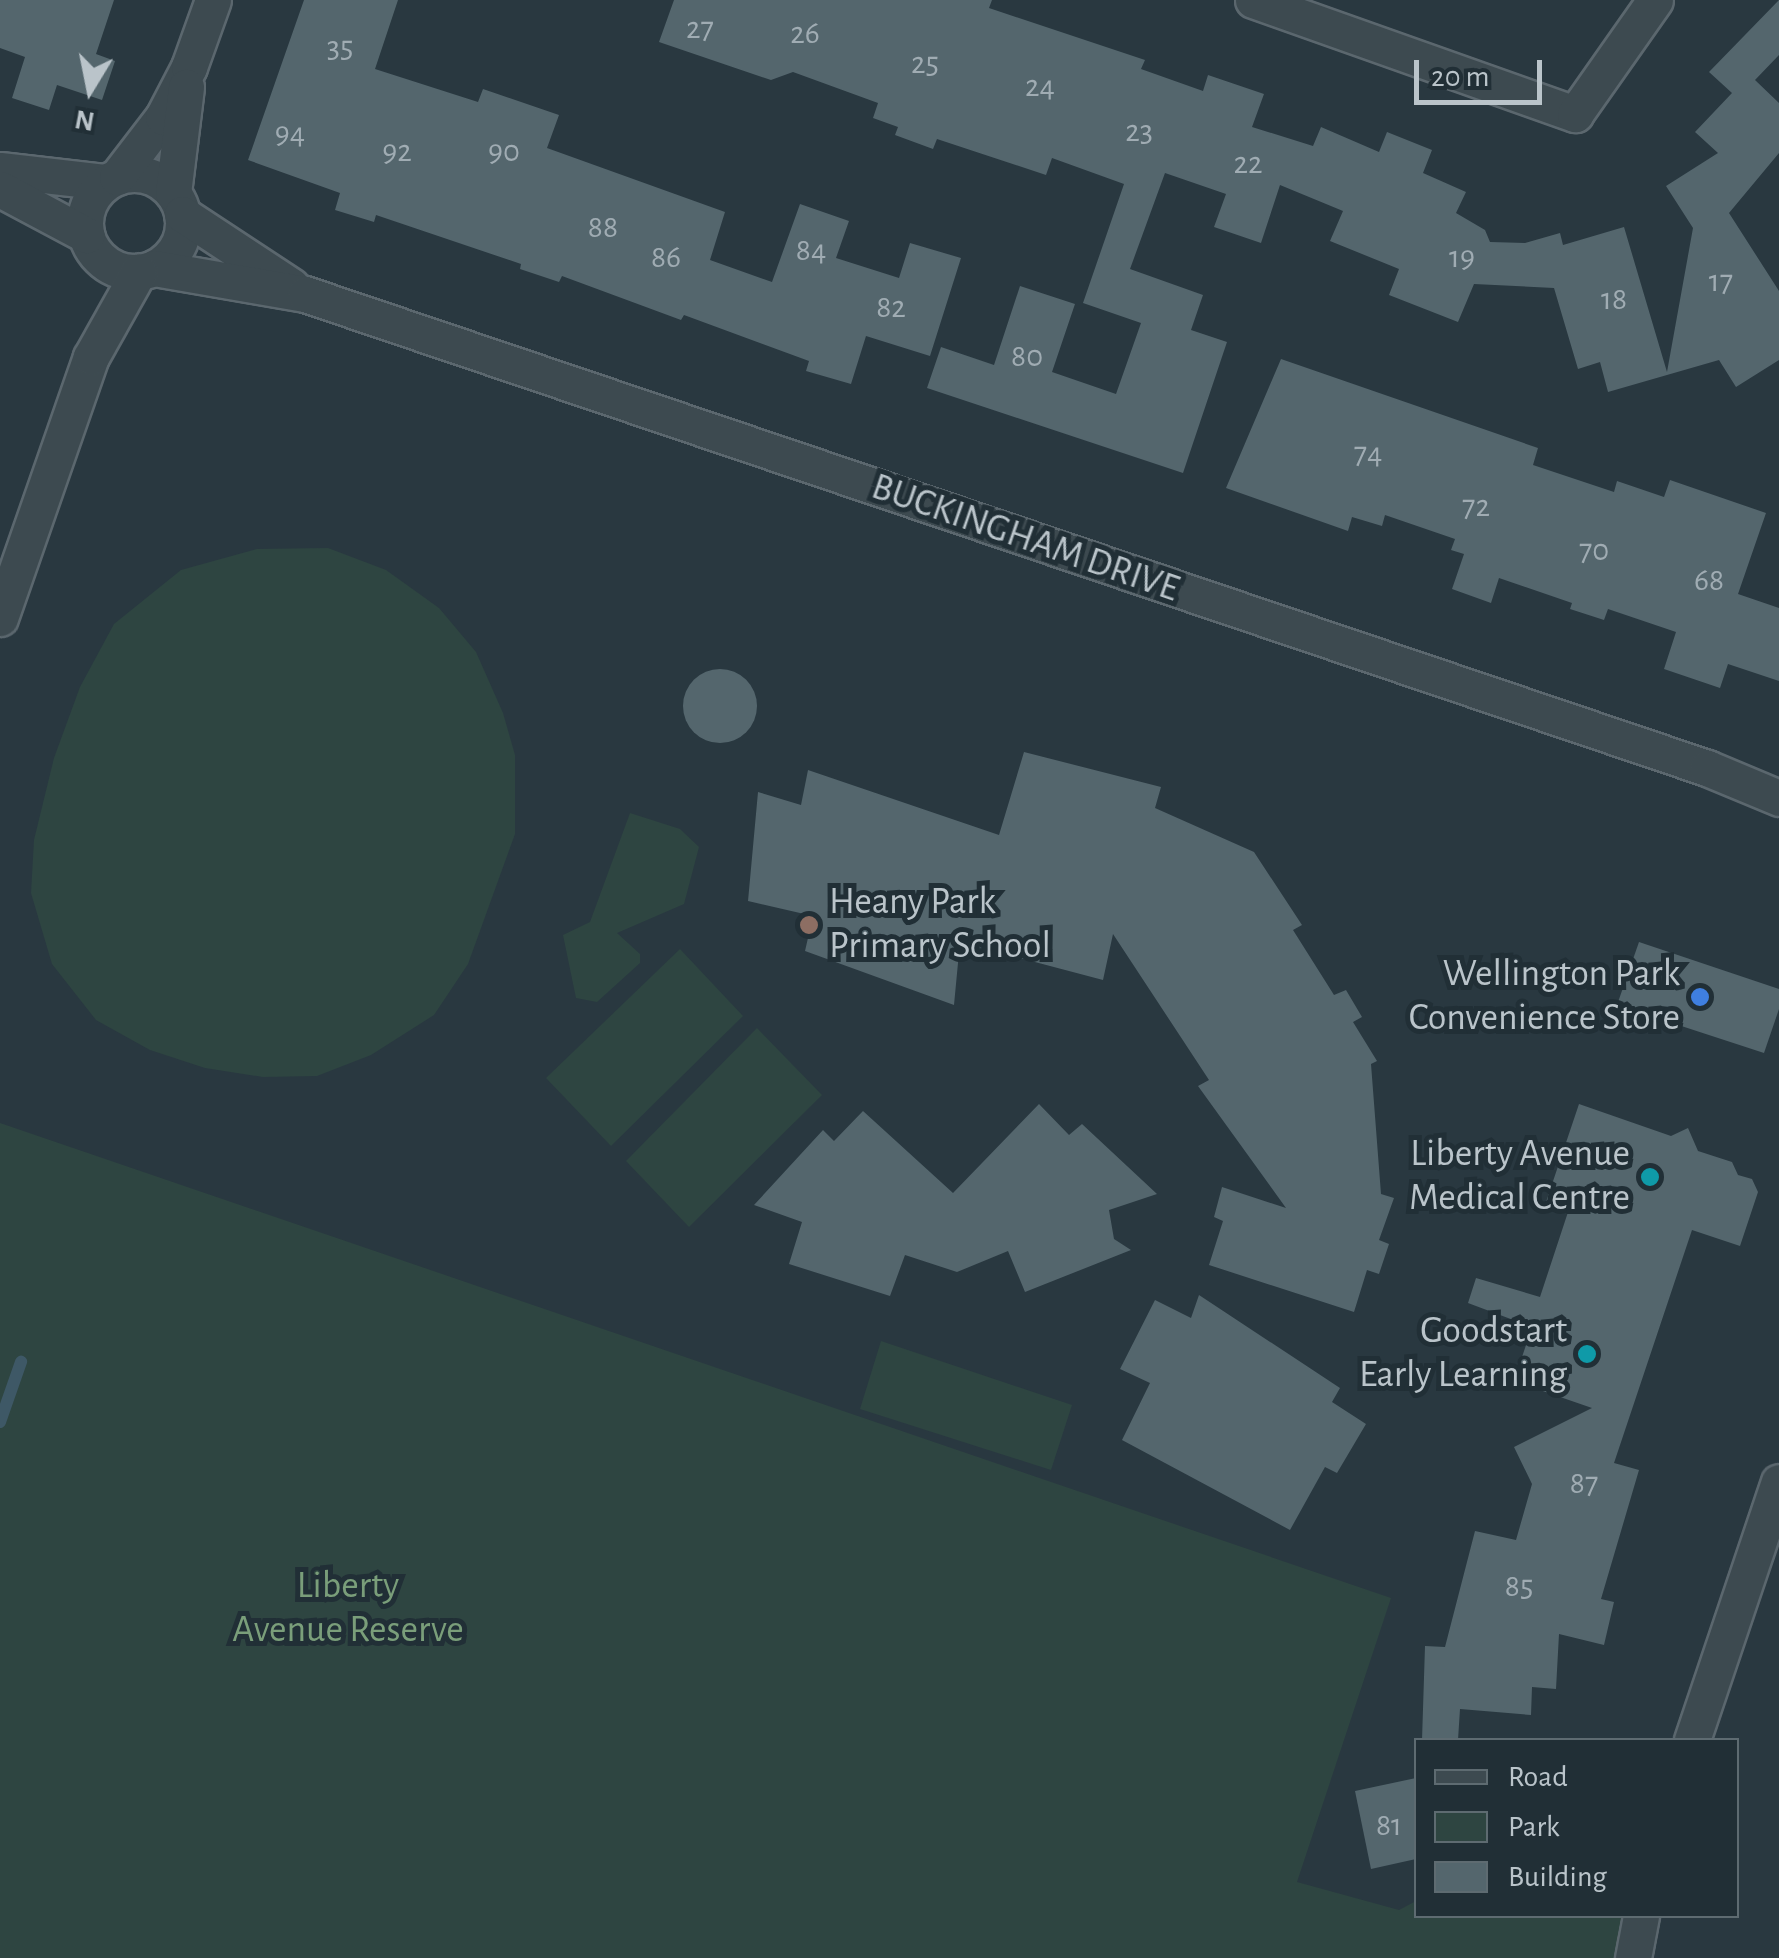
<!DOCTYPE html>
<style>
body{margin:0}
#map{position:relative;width:1779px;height:1958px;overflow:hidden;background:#293840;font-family:"Alegreya Sans",sans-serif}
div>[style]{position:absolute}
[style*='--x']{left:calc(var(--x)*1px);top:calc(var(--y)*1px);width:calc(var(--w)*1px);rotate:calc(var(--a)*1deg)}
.green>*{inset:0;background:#2e4541}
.stream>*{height:12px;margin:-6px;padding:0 6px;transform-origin:6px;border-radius:6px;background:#3e5866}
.building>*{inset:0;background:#54666d}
.round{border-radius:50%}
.roads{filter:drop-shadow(2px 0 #5b676e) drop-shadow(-2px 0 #5b676e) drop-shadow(0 2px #5b676e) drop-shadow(0 -2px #5b676e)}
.street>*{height:35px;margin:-17.5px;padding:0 17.5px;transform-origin:17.5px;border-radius:17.5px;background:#3d4a50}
.street>.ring{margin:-17.5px;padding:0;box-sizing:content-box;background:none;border:35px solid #3d4a50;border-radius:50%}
.dots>*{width:28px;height:28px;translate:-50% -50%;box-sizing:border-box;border:5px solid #212f36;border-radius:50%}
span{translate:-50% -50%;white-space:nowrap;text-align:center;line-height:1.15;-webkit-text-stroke:10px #212f36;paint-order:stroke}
.number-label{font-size:32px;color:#a0acb3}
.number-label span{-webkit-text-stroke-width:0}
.street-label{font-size:38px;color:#bac4ca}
.poi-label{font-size:38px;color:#bac4ca}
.left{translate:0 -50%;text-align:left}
.right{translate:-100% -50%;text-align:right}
.park-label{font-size:38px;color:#7a9e7a}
.legend{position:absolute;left:1414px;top:1738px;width:325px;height:180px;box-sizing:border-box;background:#212f36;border:2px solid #5e6b71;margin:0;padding:12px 18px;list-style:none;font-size:30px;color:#bac4ca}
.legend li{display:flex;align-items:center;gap:20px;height:50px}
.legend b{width:50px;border:2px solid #5e6b71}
.north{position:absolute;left:40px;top:40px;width:100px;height:100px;-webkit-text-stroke:8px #212f36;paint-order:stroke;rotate:190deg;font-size:28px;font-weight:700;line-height:40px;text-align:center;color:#bac4ca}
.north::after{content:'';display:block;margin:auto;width:35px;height:45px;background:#bac4ca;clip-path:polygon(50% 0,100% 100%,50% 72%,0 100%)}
.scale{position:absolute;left:1414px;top:60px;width:128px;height:45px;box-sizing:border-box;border:5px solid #bac4ca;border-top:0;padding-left:12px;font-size:30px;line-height:35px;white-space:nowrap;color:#bac4ca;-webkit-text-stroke:8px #212f36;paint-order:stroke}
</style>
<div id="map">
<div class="green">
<i style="clip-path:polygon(328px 548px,386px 570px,439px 608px,476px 652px,503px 713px,515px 755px,515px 834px,468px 964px,434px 1015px,371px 1055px,317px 1076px,263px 1077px,205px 1068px,150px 1050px,96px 1020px,52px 964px,31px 893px,34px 840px,54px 758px,80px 687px,114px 624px,181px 570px,257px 549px)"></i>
<i style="clip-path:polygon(630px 813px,680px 829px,699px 847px,684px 904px,617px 933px,640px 954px,640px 963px,597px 1002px,576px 998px,563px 935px,590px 922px)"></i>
<i style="clip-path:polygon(680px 949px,743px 1016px,611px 1146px,546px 1078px)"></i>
<i style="clip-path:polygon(757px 1028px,822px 1095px,689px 1227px,626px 1161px)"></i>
<i style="clip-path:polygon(0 1123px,1391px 1598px,1297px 1882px,1399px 1910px,1416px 1901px,1416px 1916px,1641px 1916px,1633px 1958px,0 1958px)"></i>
<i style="clip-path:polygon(881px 1341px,1072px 1405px,1051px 1470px,860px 1409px)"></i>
</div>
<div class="stream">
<i style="--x:0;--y:1422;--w:64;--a:-70.7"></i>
</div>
<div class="building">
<i style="clip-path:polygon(0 0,114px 0,96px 54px,115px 61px,102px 100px,57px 85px,49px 110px,12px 98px,25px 57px,0 48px)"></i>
<i style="clip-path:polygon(304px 0,398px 0,375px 69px,478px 102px,483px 89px,559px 115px,547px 148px,725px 212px,710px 260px,772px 282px,800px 204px,849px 221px,836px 258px,899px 278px,910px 243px,961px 258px,930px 356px,866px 336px,851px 384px,806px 371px,809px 361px,684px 315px,681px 320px,562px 276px,559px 282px,520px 269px,521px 264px,376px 215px,374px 222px,335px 210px,340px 193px,248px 160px)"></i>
<i style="clip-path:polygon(674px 0,992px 0,989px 8px,1145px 60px,1141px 69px,1203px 91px,1208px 75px,1264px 94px,1252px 127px,1313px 146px,1321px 127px,1379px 152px,1387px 132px,1432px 150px,1423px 173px,1466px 192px,1456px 213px,1485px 230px,1490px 242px,1525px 243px,1560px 233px,1563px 245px,1624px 227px,1667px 372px,1693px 228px,1666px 186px,1718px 153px,1695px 132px,1732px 93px,1709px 72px,1779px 0,1779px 55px,1755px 80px,1779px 103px,1779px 153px,1729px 213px,1779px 291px,1779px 360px,1736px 387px,1719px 360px,1608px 392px,1600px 362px,1578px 369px,1554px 288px,1474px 284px,1458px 322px,1389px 295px,1399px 269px,1330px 241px,1343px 211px,1280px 185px,1261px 243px,1214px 227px,1226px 194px,1165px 173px,1130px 269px,1203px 295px,1191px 330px,1227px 342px,1183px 473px,927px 388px,941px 347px,994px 365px,1020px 286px,1075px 304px,1052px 372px,1116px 394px,1141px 323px,1083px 303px,1124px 184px,1052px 158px,1046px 175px,937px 139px,933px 149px,895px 135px,898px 127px,873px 118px,878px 103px,793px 72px,771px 80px,659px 42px)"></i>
<i style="clip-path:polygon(1281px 359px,1538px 448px,1533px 465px,1614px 492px,1617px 481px,1664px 497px,1670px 480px,1766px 513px,1738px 594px,1779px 608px,1779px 681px,1728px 664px,1720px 688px,1664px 669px,1676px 632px,1608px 609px,1604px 620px,1570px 609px,1572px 603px,1499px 578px,1491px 603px,1452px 589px,1464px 554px,1451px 550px,1455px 539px,1385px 515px,1382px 526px,1352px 517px,1348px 531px,1226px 488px)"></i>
<i class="round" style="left:683px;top:669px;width:74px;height:74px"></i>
<i style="clip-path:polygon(1024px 752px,1161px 787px,1155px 808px,1254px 852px,1302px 925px,1293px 930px,1334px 995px,1346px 990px,1362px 1017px,1353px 1022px,1377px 1061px,1371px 1064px,1381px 1194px,1394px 1198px,1379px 1240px,1389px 1244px,1379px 1274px,1367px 1270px,1354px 1312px,1209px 1265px,1223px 1221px,1214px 1217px,1222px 1187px,1286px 1208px,1198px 1086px,1209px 1080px,1113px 934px,1103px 980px,960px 942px,954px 1005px,805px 951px,813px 916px,748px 901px,758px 792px,801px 805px,808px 770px,999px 835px)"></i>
<i style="clip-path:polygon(1639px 942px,1779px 989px,1779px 1009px,1764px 1053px,1617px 1005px)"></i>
<i style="clip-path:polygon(1039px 1104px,1069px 1135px,1082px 1124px,1157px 1194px,1109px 1210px,1114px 1239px,1131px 1250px,1025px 1292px,1008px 1251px,957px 1272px,905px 1255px,890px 1296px,789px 1264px,802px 1222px,754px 1205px,823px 1130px,834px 1141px,863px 1111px,953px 1193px)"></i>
<i style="clip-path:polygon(1579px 1104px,1671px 1136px,1688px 1128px,1698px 1151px,1732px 1162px,1738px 1175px,1752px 1179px,1758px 1192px,1740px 1246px,1692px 1230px,1614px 1463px,1639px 1470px,1601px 1599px,1614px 1602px,1604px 1645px,1559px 1634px,1556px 1689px,1532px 1687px,1531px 1715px,1460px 1709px,1458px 1740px,1422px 1740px,1425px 1646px,1445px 1647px,1475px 1531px,1516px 1540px,1532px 1484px,1514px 1447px,1592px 1408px,1514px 1381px,1532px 1327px,1468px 1303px,1476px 1278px,1540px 1297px,1569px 1209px,1546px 1202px)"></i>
<i style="clip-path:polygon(1199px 1295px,1340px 1388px,1332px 1402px,1366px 1424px,1337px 1473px,1325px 1467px,1290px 1530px,1122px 1440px,1150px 1383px,1120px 1369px,1155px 1300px,1191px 1318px)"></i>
<i style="clip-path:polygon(1416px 1778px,1416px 1859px,1371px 1869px,1355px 1791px)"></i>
</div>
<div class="roads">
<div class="street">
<i style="--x:1253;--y:0;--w:342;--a:19.5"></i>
<i style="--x:1575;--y:114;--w:139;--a:-54.9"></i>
<i style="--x:0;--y:170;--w:107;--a:6.5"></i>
<i class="ring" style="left:85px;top:174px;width:63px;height:63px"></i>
<i style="--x:117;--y:177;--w:76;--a:-52.5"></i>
<i style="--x:163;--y:117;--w:56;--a:-62.5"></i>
<i style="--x:189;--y:67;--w:71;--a:-70.3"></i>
<i style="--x:0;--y:189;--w:98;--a:28.1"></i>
<i style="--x:173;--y:193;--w:107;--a:-83"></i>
<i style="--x:182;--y:214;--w:131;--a:33.4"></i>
<i style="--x:154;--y:268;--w:153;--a:9.8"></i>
<i style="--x:305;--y:294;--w:1480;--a:18.68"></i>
<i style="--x:1707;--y:768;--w:78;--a:22.6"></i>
<i style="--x:0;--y:618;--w:276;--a:-70.8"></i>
<i style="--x:91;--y:357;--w:98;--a:-60.8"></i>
<i style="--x:1692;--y:1740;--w:272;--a:-71.4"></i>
<i style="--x:1633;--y:1958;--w:43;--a:-79.2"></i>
</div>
</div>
<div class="dots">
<i style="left:809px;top:925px;background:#8d6e63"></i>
<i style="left:1700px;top:997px;background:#3f7fe0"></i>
<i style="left:1650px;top:1177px;background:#0f9aa8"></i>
<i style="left:1587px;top:1354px;background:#0f9aa8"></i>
</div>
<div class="number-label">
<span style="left:700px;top:28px">27</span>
<span style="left:805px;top:33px">26</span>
<span style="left:340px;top:47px">35</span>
<span style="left:925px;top:63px">25</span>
<span style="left:1040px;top:86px">24</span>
<span style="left:1139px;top:131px">23</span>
<span style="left:290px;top:133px">94</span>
<span style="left:397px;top:151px">92</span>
<span style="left:504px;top:151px">90</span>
<span style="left:1248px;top:163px">22</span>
<span style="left:603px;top:227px">88</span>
<span style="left:811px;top:250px">84</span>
<span style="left:666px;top:257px">86</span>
<span style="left:1462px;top:257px">19</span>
<span style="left:1721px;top:281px">17</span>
<span style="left:1614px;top:299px">18</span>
<span style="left:891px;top:307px">82</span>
<span style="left:1027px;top:356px">80</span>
<span style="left:1368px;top:453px">74</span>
<span style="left:1476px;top:506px">72</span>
<span style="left:1594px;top:550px">70</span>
<span style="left:1709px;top:580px">68</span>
<span style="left:1584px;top:1483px">87</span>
<span style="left:1519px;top:1586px">85</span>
<span style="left:1389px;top:1825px">81</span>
</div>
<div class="street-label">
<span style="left:1025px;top:539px;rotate:19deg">BUCKINGHAM DRIVE</span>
</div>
<div class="poi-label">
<span class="left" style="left:829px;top:925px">Heany Park<br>Primary School</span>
<span class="right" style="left:1680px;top:997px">Wellington Park<br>Convenience Store</span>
<span class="right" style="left:1630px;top:1177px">Liberty Avenue<br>Medical Centre</span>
<span class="right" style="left:1567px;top:1354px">Goodstart<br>Early Learning</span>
</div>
<div class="park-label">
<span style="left:348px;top:1609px">Liberty<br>Avenue Reserve</span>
</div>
<ul class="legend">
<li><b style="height:12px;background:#3d4a50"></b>Road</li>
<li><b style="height:28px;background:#2e4541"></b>Park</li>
<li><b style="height:28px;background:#54666d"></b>Building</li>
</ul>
<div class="north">N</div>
<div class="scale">20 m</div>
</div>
